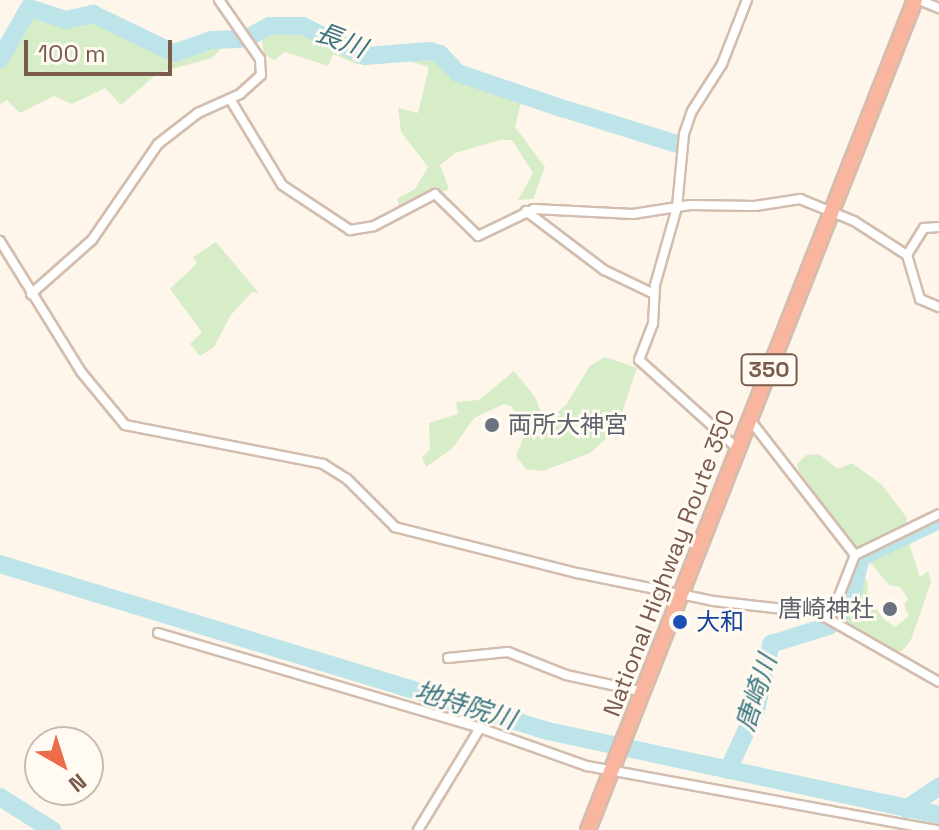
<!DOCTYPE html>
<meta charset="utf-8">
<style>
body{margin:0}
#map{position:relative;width:939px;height:830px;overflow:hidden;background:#fef6ea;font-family:"Space Grotesk","Noto Sans JP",sans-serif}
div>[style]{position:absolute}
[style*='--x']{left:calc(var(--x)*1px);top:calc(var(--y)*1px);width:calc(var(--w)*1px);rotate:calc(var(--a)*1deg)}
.green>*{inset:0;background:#d7edc7}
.river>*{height:18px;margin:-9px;padding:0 9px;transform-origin:9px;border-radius:9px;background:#bde4e9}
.roads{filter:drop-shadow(2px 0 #d2bdae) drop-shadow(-2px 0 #d2bdae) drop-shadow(0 2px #d2bdae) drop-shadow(0 -2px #d2bdae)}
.street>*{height:8px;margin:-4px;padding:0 4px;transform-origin:4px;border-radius:4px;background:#fff}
.highway>*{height:14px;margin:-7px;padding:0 7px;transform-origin:7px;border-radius:7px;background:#fab59f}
.dots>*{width:22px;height:22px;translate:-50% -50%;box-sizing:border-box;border:4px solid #fffaf2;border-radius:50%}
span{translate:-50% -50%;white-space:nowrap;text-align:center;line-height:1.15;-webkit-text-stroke:6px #fffaf2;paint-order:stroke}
.shield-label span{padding:2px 6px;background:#fffaf2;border:2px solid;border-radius:6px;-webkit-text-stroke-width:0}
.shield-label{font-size:22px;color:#7b5b4b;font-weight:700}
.worship-label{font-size:24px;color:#5b616d}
.left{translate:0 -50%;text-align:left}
.right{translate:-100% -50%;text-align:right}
.street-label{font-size:24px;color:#7b5b4b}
.transit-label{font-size:24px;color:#164399}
.water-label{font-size:26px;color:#3c7681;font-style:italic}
.north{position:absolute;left:24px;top:726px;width:80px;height:80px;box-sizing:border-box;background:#fffaf2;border:2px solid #cabaaf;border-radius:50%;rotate:141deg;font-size:22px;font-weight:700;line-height:32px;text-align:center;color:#7b5b4b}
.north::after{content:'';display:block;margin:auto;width:28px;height:36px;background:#ed6c4a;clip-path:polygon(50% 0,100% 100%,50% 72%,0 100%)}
.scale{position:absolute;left:24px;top:40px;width:148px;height:36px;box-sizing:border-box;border:4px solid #7b5b4b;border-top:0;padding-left:10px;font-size:24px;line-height:28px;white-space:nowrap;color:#7b5b4b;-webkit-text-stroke:6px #fffaf2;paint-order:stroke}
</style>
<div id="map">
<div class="green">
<i style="clip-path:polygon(37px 12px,66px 24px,88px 17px,168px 57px,181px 58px,219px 41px,224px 46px,212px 58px,158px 73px,121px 105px,105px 88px,72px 104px,54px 96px,20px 113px,7px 100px,0 104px,0 63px,5px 50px,25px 31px,26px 19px)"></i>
<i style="clip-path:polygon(283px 28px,304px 30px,364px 58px,432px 54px,458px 78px,522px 99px,515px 127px,545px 167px,533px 199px,518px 200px,533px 173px,512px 140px,500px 140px,455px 153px,440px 165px,449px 189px,401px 209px,397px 199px,415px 189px,428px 167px,401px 132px,398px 108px,418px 113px,429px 67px,403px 59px,356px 64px,333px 54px,328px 66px,285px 52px,274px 60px,264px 54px,261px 34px)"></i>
<i style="clip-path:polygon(216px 242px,259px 293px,252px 292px,230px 316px,214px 347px,200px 356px,190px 344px,202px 332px,170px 289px,197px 263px,193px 257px)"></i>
<i style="clip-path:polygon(605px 357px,637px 368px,616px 430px,590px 453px,543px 471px,526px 469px,516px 456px,526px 430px,511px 406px,504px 404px,474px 418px,452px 449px,426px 467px,422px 457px,430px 450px,429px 423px,458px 414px,456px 402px,479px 400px,514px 371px,535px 397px,543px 417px,551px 418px,566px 405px,590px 366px)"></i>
<i style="clip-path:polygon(819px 454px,838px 469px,852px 463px,882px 485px,907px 518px,906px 524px,861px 548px,854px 546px,799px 471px,797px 464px,806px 455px)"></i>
<i style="clip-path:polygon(900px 540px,909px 543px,920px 577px,928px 571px,931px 582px,911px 640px,902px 651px,893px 651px,829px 616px,856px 585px,859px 569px,868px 583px,867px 597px,884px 619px,895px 627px,909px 616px,904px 605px,908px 599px,900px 587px,889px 585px,868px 560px)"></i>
</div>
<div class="river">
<i style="--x:251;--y:36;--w:21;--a:-29"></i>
<i style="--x:269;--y:26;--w:34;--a:0"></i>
<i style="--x:303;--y:26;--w:69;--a:25.8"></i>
<i style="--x:365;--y:56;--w:65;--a:-4.4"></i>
<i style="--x:430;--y:51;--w:10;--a:17"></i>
<i style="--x:440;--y:54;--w:26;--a:47"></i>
<i style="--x:458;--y:73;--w:112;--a:18.8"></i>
<i style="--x:0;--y:59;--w:59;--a:-60.4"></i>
<i style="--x:29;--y:8;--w:39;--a:18"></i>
<i style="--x:66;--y:20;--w:28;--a:-13"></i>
<i style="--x:93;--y:14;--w:90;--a:25.7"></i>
<i style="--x:174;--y:53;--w:39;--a:-19"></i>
<i style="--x:211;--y:40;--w:30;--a:-2"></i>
<i style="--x:568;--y:110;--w:114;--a:17.3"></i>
<i style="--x:0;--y:564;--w:573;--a:16.95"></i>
<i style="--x:548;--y:731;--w:400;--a:12.1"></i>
<i style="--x:728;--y:770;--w:66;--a:-65"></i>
<i style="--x:756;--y:710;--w:68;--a:-77.2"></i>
<i style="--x:771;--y:644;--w:61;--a:-17.2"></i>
<i style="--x:829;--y:626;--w:31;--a:-48"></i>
<i style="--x:850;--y:603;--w:47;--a:-76.6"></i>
<i style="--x:861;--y:557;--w:86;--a:-25.4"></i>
<i style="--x:0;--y:797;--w:62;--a:32.4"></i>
<i style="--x:906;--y:809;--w:40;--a:-34"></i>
</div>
<div class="roads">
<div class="street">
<i style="--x:919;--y:0;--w:22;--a:22"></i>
<i style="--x:230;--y:99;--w:100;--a:58.8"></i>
<i style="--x:282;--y:185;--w:82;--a:33.5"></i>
<i style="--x:350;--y:230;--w:24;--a:-9"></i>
<i style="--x:374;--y:226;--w:69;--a:-27.7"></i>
<i style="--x:435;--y:194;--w:60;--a:44.3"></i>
<i style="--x:478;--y:236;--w:62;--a:-25.7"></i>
<i style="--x:534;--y:209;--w:99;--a:2.9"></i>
<i style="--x:633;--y:214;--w:58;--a:-9"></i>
<i style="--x:690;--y:205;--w:65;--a:0.9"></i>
<i style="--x:755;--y:206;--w:46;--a:-8.8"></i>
<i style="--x:800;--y:199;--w:58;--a:22.2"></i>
<i style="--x:854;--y:221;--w:63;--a:32.7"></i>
<i style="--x:907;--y:255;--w:46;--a:73.5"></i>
<i style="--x:920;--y:299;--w:21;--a:23"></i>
<i style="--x:526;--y:211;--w:98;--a:37.1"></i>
<i style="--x:604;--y:270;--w:55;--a:25.6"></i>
<i style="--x:0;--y:241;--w:155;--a:58.2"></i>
<i style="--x:82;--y:373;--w:67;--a:50.4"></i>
<i style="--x:125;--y:425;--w:202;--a:11.1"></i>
<i style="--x:323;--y:464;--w:28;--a:32"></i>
<i style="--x:347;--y:479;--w:68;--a:45"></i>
<i style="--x:395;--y:527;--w:188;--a:14.2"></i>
<i style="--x:577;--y:573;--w:139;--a:11.6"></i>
<i style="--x:713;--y:601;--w:106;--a:6.5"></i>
<i style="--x:818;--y:613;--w:139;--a:29.7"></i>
<i style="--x:907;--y:255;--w:32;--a:-58"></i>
<i style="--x:924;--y:228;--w:15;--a:-4"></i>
<i style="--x:31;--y:294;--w:81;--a:-41.5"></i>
<i style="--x:92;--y:240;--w:116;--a:-55.5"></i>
<i style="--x:158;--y:144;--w:51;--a:-37.8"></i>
<i style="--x:198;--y:113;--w:46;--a:-24.3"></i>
<i style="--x:240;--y:94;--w:28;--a:-42"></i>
<i style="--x:261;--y:75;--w:16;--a:-94"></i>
<i style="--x:260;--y:59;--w:72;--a:-124.8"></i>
<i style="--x:750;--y:420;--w:171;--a:52.1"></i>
<i style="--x:738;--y:449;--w:133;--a:-138"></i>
<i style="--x:639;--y:360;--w:39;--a:-69"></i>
<i style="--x:653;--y:324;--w:39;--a:-87"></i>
<i style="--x:655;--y:285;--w:81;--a:-74.2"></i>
<i style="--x:677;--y:207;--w:73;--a:-84.5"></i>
<i style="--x:684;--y:134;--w:24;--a:-71"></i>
<i style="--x:692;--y:111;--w:56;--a:-57.4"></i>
<i style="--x:722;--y:64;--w:69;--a:-68.7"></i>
<i style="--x:818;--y:613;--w:22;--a:-32"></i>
<i style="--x:837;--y:601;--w:49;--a:-68.6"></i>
<i style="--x:855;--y:555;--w:93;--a:-26"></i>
<i style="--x:158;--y:633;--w:336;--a:16.4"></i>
<i style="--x:480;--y:728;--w:114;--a:19.6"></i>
<i style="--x:587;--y:766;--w:356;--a:10.4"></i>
<i style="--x:448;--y:658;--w:60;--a:-5.7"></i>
<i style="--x:508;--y:652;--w:62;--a:21.6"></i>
<i style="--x:566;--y:675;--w:79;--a:12.4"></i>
<i style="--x:418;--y:830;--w:119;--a:-58.7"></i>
</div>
<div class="highway">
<i style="--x:588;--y:830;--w:892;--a:-68.5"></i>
</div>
</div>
<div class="dots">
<i style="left:492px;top:425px;background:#6b7280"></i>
<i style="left:890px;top:609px;background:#6b7280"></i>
<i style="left:680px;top:622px;background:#1a4fb4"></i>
</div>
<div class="shield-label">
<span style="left:769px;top:370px">350</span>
</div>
<div class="worship-label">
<span class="left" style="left:508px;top:425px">両所大神宮</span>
<span class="right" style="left:874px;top:609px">唐崎神社</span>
</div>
<div class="street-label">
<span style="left:669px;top:563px;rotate:-69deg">National Highway Route 350</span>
</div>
<div class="transit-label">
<span class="left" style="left:696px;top:622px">大和</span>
</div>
<div class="water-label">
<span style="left:341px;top:41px;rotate:21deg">長川</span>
<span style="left:757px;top:693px;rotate:-72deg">唐崎川</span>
<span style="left:465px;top:706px;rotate:17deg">地持院川</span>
</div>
<div class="north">N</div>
<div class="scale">100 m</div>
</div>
